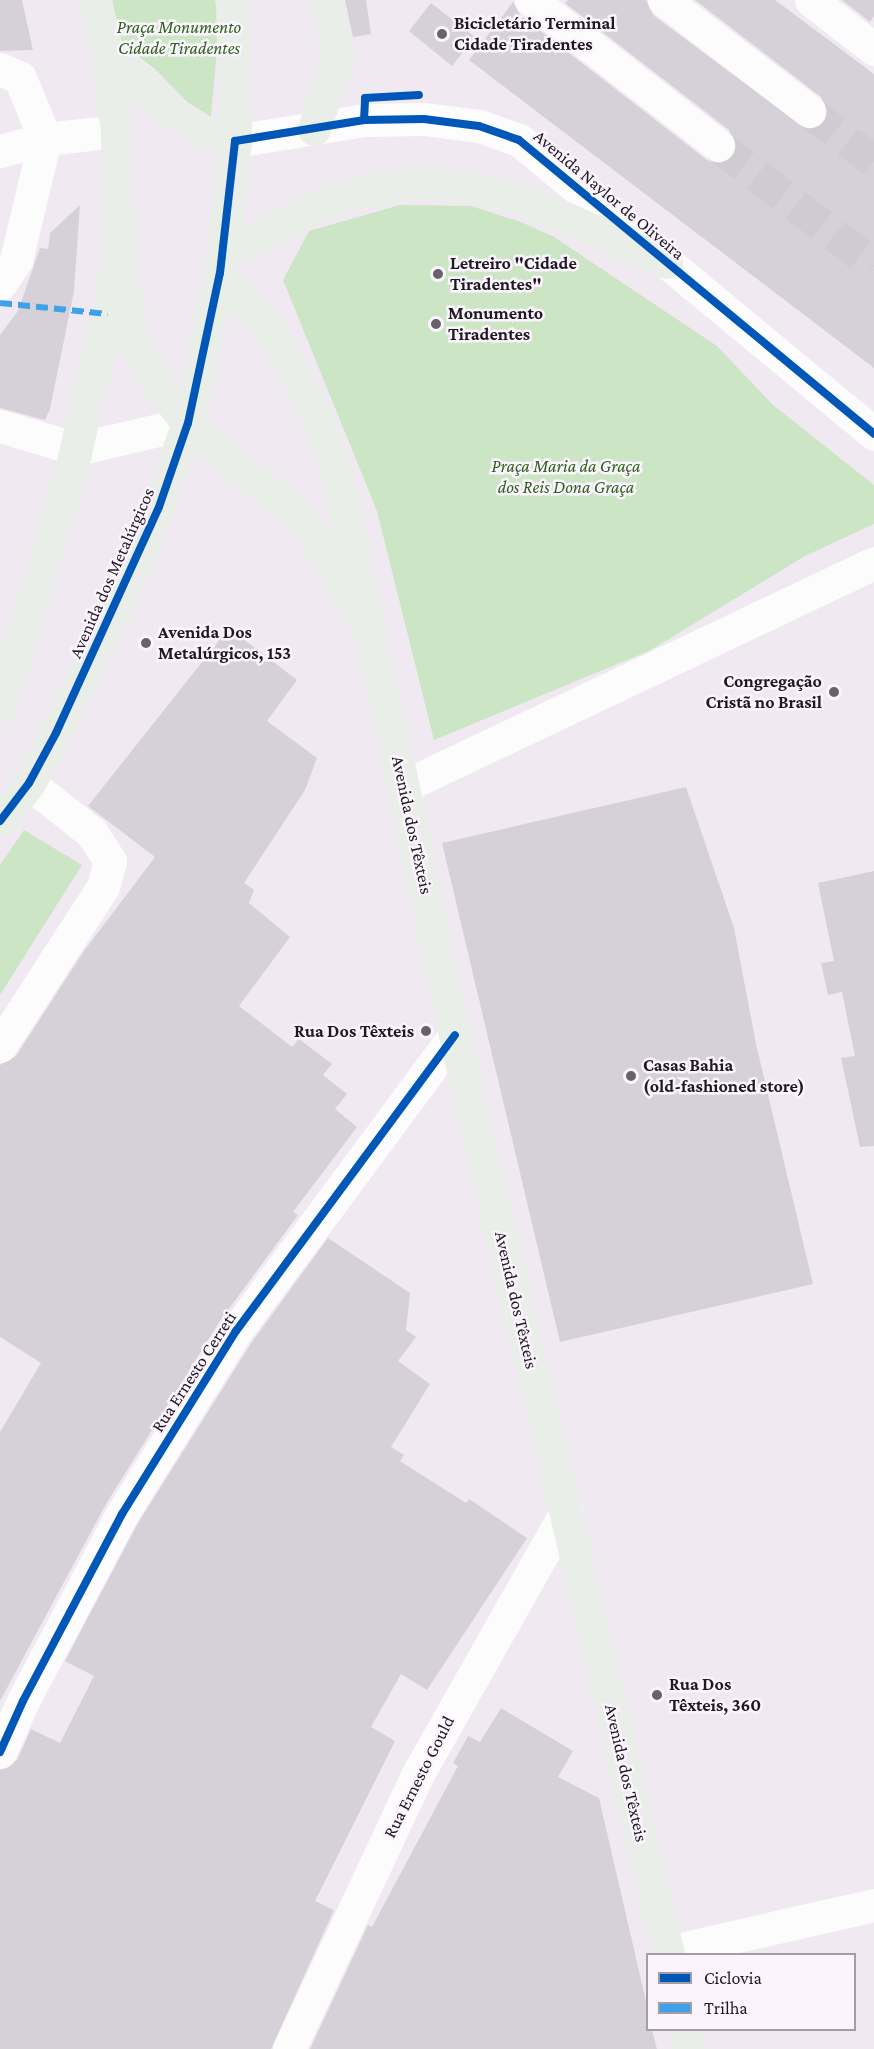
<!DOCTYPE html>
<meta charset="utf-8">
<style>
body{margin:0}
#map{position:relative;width:874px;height:2049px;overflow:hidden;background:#f0e9f2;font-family:"Crimson Pro",serif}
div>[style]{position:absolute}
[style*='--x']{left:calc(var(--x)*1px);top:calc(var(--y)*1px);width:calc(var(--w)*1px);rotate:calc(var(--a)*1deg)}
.green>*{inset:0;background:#cce5c5}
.building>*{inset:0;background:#d6d1d8}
.minor-tunnel>*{height:33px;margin-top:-16.5px;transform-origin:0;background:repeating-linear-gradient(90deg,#d0cad2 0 33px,transparent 0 49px)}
.minor>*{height:33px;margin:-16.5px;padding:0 16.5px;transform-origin:16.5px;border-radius:16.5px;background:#fdfcfd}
.major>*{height:33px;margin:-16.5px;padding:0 16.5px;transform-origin:16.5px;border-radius:16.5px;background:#e9eee8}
.quiet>*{height:6px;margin-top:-3px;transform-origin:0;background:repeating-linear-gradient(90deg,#3da2ea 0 12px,transparent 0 18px)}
.cycleway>*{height:8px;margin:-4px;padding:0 4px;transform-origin:4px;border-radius:4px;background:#0057b8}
.dots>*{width:16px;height:16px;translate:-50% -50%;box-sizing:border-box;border:3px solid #fbf4fe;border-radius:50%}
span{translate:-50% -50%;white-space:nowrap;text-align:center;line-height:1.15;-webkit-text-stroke:5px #fbf4fe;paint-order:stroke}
.poi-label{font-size:18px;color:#1e1a20;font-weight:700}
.left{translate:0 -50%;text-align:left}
.right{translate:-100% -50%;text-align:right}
.park-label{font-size:18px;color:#2d6319;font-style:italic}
.street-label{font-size:18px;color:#1e1a20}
.legend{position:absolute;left:646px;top:1953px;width:210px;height:78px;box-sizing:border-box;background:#fbf4fe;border:2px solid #a39da5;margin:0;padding:8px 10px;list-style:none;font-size:18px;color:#1e1a20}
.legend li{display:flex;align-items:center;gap:12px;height:30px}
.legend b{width:30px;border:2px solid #a39da5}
</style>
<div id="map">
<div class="green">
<i style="clip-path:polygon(98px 0,215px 0,219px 29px,210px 125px,154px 68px,105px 32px)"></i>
<i style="clip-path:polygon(400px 205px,471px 206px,521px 222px,554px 237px,717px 346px,772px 404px,874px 485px,874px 524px,805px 556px,649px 651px,434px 740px,377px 511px,283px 280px,309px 231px)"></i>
<i style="clip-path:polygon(24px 830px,82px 865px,0 995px,0 865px)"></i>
</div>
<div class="building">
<i style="clip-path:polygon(0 0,22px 0,33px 50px,0 51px)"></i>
<i style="clip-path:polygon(345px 0,366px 0,371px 34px,353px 37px)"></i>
<i style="clip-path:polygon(568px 0,646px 0,653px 15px,806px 129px,824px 122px,828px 113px,821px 97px,695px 0,775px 0,874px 74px,874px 368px,469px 60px,513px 2px,520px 15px,707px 160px,716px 164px,732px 157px,737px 147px,729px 130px,565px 3px)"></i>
<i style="clip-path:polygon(842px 0,874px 0,874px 16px,870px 22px)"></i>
<i style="clip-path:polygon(431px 3px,475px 37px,452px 66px,409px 31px)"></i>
<i style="clip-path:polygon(80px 205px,74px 291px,50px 409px,45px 420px,0 408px,0 335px,18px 311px,40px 248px,48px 249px,50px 233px)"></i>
<i style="clip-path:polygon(229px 628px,297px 680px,267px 721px,317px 758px,305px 790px,244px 883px,254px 890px,249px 903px,290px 937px,239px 1006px,292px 1047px,299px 1039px,332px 1064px,323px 1075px,347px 1094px,335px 1109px,357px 1127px,293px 1212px,298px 1215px,220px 1321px,106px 1504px,0 1701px,0 1432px,41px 1363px,0 1337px,0 1065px,16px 1056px,84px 951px,155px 857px,88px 806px)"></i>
<i style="clip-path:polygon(686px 787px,734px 928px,756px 1044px,813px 1284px,560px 1342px,442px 843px)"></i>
<i style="clip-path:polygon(874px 871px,874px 1146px,860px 1147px,841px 1058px,855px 1056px,842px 992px,828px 995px,821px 963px,834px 961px,818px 883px)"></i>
<i style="clip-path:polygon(328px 1238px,410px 1293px,406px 1330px,416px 1337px,398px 1361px,430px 1384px,391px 1447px,404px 1455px,400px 1461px,466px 1503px,469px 1499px,527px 1538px,427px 1690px,401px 1674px,371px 1727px,395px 1741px,315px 1901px,334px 1910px,271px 2049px,0 2049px,0 1770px,17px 1760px,31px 1729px,60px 1743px,94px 1676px,65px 1661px,138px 1523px,252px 1342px)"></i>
<i style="clip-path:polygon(501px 1708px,573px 1751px,558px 1777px,599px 1798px,648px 2010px,648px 2030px,652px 2030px,657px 2049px,310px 2049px,368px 1925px,372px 1927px,458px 1766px,453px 1763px,468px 1736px,480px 1742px)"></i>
</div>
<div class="minor-tunnel">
<i style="--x:809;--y:111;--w:82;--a:37.6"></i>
<i style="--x:718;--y:145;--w:197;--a:37.6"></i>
</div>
<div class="minor">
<i style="--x:531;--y:0;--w:237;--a:37.8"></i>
<i style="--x:664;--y:0;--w:183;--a:37.4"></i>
<i style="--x:811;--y:0;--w:80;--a:37.9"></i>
<i style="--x:0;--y:69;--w:22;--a:24"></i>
<i style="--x:20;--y:78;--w:66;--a:67.7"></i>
<i style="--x:45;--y:139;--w:47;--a:165.1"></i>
<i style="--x:235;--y:141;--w:131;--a:-9.2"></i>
<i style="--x:364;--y:120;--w:60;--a:-1"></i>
<i style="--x:424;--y:119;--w:55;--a:7.3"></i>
<i style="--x:479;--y:126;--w:42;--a:19.3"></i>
<i style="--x:519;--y:140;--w:461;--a:39.6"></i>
<i style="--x:0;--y:284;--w:29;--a:-56"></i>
<i style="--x:16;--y:260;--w:124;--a:-76.5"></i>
<i style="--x:45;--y:139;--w:72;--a:-6.3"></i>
<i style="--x:0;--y:426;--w:80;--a:16.6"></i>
<i style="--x:77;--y:449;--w:114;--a:-13.2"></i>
<i style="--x:404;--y:786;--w:520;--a:-25.38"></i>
<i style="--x:0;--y:1046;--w:189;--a:-57.1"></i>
<i style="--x:103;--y:887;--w:27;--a:-75"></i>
<i style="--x:110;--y:861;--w:33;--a:-123"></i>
<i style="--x:92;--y:833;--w:80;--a:-141.6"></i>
<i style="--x:0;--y:1752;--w:56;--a:-65.7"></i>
<i style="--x:23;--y:1701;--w:212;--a:-62.1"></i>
<i style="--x:122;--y:1514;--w:216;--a:-58.1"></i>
<i style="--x:236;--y:1331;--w:368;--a:-53.5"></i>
<i style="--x:667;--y:1952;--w:212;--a:-12.8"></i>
<i style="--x:289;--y:2049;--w:306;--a:-64.9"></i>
<i style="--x:419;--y:1772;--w:299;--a:-60.5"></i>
</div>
<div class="major">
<i style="--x:107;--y:53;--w:90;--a:41.8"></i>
<i style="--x:174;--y:113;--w:34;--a:32"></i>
<i style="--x:203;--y:131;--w:34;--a:17"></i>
<i style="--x:314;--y:129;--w:78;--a:-72"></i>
<i style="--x:338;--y:55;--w:56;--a:-102.3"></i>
<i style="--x:223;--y:254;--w:124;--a:-26.4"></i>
<i style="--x:334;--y:199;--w:44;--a:-14.3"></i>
<i style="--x:377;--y:188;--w:39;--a:-7"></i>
<i style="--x:416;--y:183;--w:59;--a:4.8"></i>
<i style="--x:475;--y:188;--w:49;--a:14"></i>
<i style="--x:523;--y:200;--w:156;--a:23.4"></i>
<i style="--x:220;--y:273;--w:87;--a:49.7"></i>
<i style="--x:276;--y:339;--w:74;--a:61"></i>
<i style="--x:312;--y:404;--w:73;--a:70.1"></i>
<i style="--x:337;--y:473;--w:574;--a:78.14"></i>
<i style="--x:455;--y:1035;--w:943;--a:76.95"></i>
<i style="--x:122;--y:276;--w:66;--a:79.5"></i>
<i style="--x:134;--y:341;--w:50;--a:61.4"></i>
<i style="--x:158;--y:385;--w:48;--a:51.7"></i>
<i style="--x:188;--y:423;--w:126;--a:40.2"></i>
<i style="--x:284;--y:504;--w:43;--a:45.9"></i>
<i style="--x:314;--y:535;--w:89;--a:61.1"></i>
<i style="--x:0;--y:707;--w:242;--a:-73.2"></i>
<i style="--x:70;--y:475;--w:221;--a:-77.2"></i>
<i style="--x:119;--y:260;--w:129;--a:-90.9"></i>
<i style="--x:117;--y:131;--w:79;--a:-97.3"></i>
<i style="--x:107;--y:53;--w:54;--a:-102.8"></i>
<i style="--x:0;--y:821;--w:48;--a:-52.7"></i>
<i style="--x:29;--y:783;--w:57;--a:-61.6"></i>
<i style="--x:56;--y:733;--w:199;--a:-64.7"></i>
<i style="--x:141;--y:553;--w:138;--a:-70.1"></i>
<i style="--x:188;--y:423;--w:153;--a:-78"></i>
<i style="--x:220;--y:273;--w:133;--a:-83.5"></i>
<i style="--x:235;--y:141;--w:141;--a:-91.2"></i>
<i style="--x:685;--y:2030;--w:20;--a:75"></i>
</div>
<div class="quiet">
<i style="--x:0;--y:303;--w:108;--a:5.9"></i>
</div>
<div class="cycleway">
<i style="--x:364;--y:120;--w:22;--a:-87"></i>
<i style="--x:365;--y:98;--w:54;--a:-3.2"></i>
<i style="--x:0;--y:821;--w:48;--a:-52.7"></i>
<i style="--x:29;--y:783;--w:57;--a:-61.6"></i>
<i style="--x:56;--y:733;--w:248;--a:-65.5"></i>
<i style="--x:159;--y:507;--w:89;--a:-71"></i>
<i style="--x:188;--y:423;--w:153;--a:-78"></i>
<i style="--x:220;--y:273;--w:133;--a:-83.5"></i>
<i style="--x:235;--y:141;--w:131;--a:-9.2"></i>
<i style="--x:364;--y:120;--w:60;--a:-1"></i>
<i style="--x:424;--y:119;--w:55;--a:7.3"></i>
<i style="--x:479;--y:126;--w:42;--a:19.3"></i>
<i style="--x:519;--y:140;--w:461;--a:39.6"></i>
<i style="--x:0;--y:1752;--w:56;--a:-65.7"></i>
<i style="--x:23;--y:1701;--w:212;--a:-62.1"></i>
<i style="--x:122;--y:1514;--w:216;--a:-58.1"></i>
<i style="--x:236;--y:1331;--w:368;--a:-53.5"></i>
</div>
<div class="dots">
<i style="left:442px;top:34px;background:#68626a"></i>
<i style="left:438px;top:274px;background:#68626a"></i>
<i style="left:436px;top:324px;background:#68626a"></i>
<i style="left:146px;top:643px;background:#68626a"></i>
<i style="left:834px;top:692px;background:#68626a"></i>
<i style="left:426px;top:1031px;background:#68626a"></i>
<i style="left:631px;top:1076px;background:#68626a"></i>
<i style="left:657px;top:1695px;background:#68626a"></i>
</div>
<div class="poi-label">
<span class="left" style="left:454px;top:34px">Bicicletário Terminal<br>Cidade Tiradentes</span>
<span class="left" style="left:450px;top:274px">Letreiro "Cidade<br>Tiradentes"</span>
<span class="left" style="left:448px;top:324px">Monumento<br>Tiradentes</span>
<span class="left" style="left:158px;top:643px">Avenida Dos<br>Metalúrgicos, 153</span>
<span class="right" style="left:822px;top:692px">Congregação<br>Cristã no Brasil</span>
<span class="right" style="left:414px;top:1031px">Rua Dos Têxteis</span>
<span class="left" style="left:643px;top:1076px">Casas Bahia<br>(old-fashioned store)</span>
<span class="left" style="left:669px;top:1695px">Rua Dos<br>Têxteis, 360</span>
</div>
<div class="park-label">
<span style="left:179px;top:38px">Praça Monumento<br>Cidade Tiradentes</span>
<span style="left:566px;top:477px">Praça Maria da Graça<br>dos Reis Dona Graça</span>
</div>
<div class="street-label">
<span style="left:609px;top:195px;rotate:40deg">Avenida Naylor de Oliveira</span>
<span style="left:112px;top:573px;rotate:-66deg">Avenida dos Metalúrgicos</span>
<span style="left:412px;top:825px;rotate:78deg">Avenida dos Têxteis</span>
<span style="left:516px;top:1300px;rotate:77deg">Avenida dos Têxteis</span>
<span style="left:194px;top:1372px;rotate:-57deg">Rua Ernesto Cerreti</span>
<span style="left:626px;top:1773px;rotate:77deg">Avenida dos Têxteis</span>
<span style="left:419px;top:1777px;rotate:-63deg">Rua Ernesto Gould</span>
</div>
<ul class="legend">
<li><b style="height:8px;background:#0057b8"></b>Ciclovia</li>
<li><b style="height:8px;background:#3da2ea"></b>Trilha</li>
</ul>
</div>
